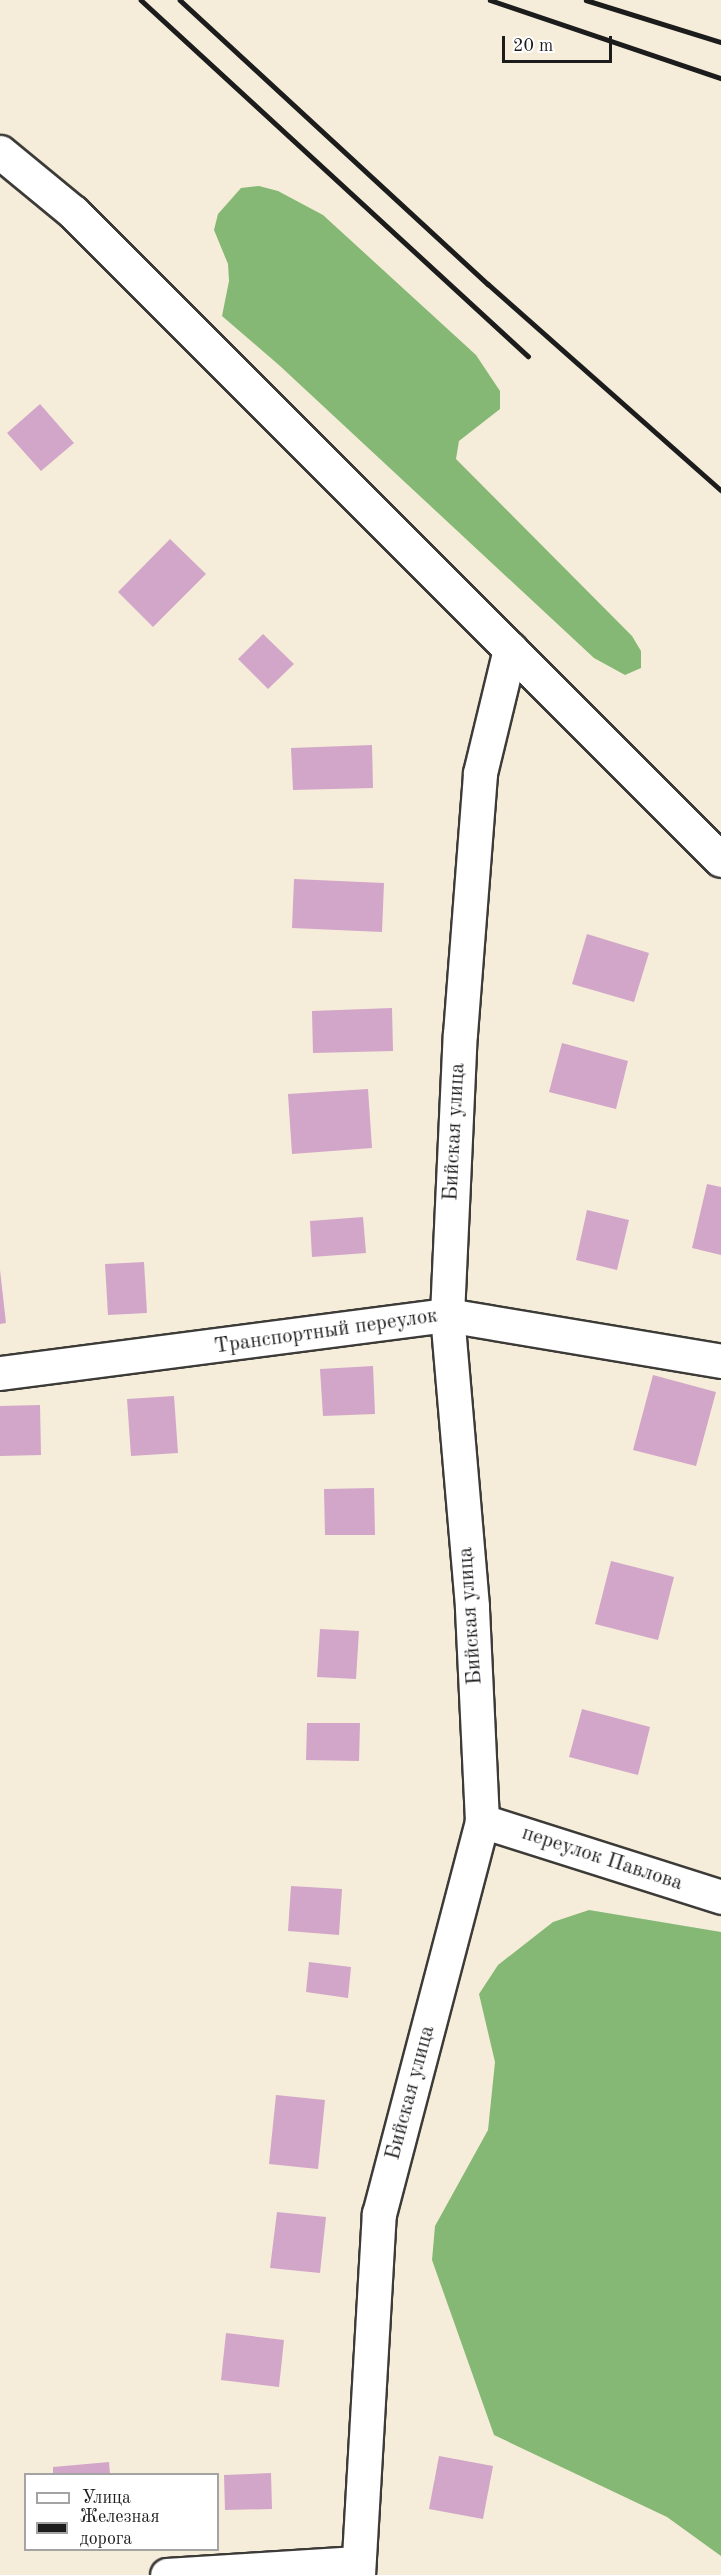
<!DOCTYPE html>
<meta charset="utf-8">
<style>
body{margin:0}
#map{position:relative;width:721px;height:2575px;overflow:hidden;background:#f5edd9;font-family:"Old Standard TT",serif}
div>[style]{position:absolute}
[style*='--x']{left:calc(var(--x)*1px);top:calc(var(--y)*1px);width:calc(var(--w)*1px);rotate:calc(var(--a)*1deg)}
.forest>*{inset:0;background:#85b874}
.building>*{inset:0;background:#d2a6c9}
.roads{filter:drop-shadow(2px 0 #3d3b38) drop-shadow(-2px 0 #3d3b38) drop-shadow(0 2px #3d3b38) drop-shadow(0 -2px #3d3b38)}
.minor>*{height:33px;margin:-16.5px;padding:0 16.5px;transform-origin:16.5px;border-radius:16.5px;background:#fff}
.rail>*{height:4.5px;margin:-2.25px;padding:0 2.25px;transform-origin:2.25px;border-radius:2.25px;background:#1c1c1c}
span{translate:-50% -50%;white-space:nowrap;text-align:center;line-height:1.15;-webkit-text-stroke:4.5px #fff;paint-order:stroke}
.street-label{font-size:21px;color:#1c1c1c}
.legend{position:absolute;left:24px;top:2473px;width:195px;height:78px;box-sizing:border-box;background:#fff;border:2px solid #a4a4a4;margin:0;padding:8px 10px;list-style:none;font-size:18px;color:#1c1c1c}
.legend li{display:flex;align-items:center;gap:12px;height:30px}
.legend b{width:30px;border:2px solid #a4a4a4}
.scale{position:absolute;left:502px;top:36px;width:110px;height:27px;box-sizing:border-box;border:3px solid #1c1c1c;border-top:0;padding-left:8px;font-size:18px;line-height:21px;white-space:nowrap;color:#1c1c1c;-webkit-text-stroke:4px #fff;paint-order:stroke}
</style>
<div id="map">
<div class="forest">
<i style="clip-path:polygon(259px 186px,278px 191px,323px 215px,476px 355px,500px 391px,500px 409px,459px 441px,456px 459px,632px 636px,641px 651px,641px 668px,625px 675px,594px 658px,280px 366px,222px 316px,229px 281px,228px 264px,214px 230px,218px 214px,241px 188px)"></i>
<i style="clip-path:polygon(589px 1910px,721px 1932px,721px 2556px,667px 2517px,494px 2435px,432px 2260px,435px 2226px,488px 2130px,495px 2062px,479px 1994px,498px 1965px,553px 1922px)"></i>
</div>
<div class="building">
<i style="clip-path:polygon(40px 404px,74px 443px,41px 471px,7px 433px)"></i>
<i style="clip-path:polygon(170px 539px,206px 574px,153px 627px,118px 592px)"></i>
<i style="clip-path:polygon(263px 634px,294px 664px,268px 689px,238px 659px)"></i>
<i style="clip-path:polygon(372px 745px,373px 788px,293px 790px,291px 748px)"></i>
<i style="clip-path:polygon(294px 879px,384px 883px,382px 932px,292px 928px)"></i>
<i style="clip-path:polygon(587px 934px,649px 953px,634px 1002px,572px 984px)"></i>
<i style="clip-path:polygon(392px 1008px,393px 1051px,313px 1053px,312px 1011px)"></i>
<i style="clip-path:polygon(562px 1043px,628px 1061px,616px 1109px,549px 1092px)"></i>
<i style="clip-path:polygon(368px 1089px,372px 1148px,292px 1154px,288px 1094px)"></i>
<i style="clip-path:polygon(707px 1184px,721px 1187px,721px 1255px,692px 1248px)"></i>
<i style="clip-path:polygon(587px 1210px,629px 1220px,617px 1270px,576px 1260px)"></i>
<i style="clip-path:polygon(363px 1217px,366px 1253px,312px 1257px,310px 1221px)"></i>
<i style="clip-path:polygon(144px 1262px,147px 1313px,108px 1315px,105px 1264px)"></i>
<i style="clip-path:polygon(0 1270px,6px 1323px,0 1324px)"></i>
<i style="clip-path:polygon(373px 1366px,375px 1414px,323px 1416px,320px 1369px)"></i>
<i style="clip-path:polygon(653px 1375px,716px 1392px,696px 1466px,633px 1450px)"></i>
<i style="clip-path:polygon(174px 1396px,178px 1453px,131px 1456px,127px 1399px)"></i>
<i style="clip-path:polygon(40px 1405px,41px 1455px,0 1456px,0 1406px)"></i>
<i style="clip-path:polygon(374px 1488px,375px 1535px,325px 1535px,324px 1489px)"></i>
<i style="clip-path:polygon(611px 1561px,674px 1577px,658px 1640px,595px 1624px)"></i>
<i style="clip-path:polygon(320px 1629px,359px 1631px,356px 1679px,317px 1677px)"></i>
<i style="clip-path:polygon(582px 1709px,650px 1727px,638px 1775px,569px 1757px)"></i>
<i style="clip-path:polygon(307px 1723px,360px 1723px,359px 1761px,306px 1760px)"></i>
<i style="clip-path:polygon(291px 1886px,342px 1889px,339px 1935px,288px 1931px)"></i>
<i style="clip-path:polygon(309px 1962px,351px 1967px,348px 1998px,306px 1992px)"></i>
<i style="clip-path:polygon(276px 2095px,325px 2100px,318px 2169px,269px 2164px)"></i>
<i style="clip-path:polygon(277px 2212px,326px 2217px,320px 2273px,270px 2268px)"></i>
<i style="clip-path:polygon(226px 2333px,284px 2340px,279px 2387px,221px 2380px)"></i>
<i style="clip-path:polygon(439px 2456px,493px 2466px,483px 2519px,429px 2509px)"></i>
<i style="clip-path:polygon(109px 2462px,110px 2474px,53px 2474px,53px 2467px)"></i>
<i style="clip-path:polygon(271px 2473px,272px 2509px,225px 2510px,224px 2475px)"></i>
</div>
<div class="roads">
<div class="minor">
<i style="--x:0;--y:152;--w:94;--a:39.4"></i>
<i style="--x:73;--y:212;--w:916;--a:45"></i>
<i style="--x:0;--y:1373;--w:451;--a:-7.4"></i>
<i style="--x:447;--y:1315;--w:278;--a:9.5"></i>
<i style="--x:482;--y:1821;--w:251;--a:17.6"></i>
<i style="--x:167;--y:2575;--w:190;--a:-3.6"></i>
<i style="--x:358;--y:2575;--w:362;--a:-86.7"></i>
<i style="--x:379;--y:2214;--w:406;--a:-75.3"></i>
<i style="--x:482;--y:1821;--w:215;--a:-92.7"></i>
<i style="--x:472;--y:1606;--w:292;--a:-94.9"></i>
<i style="--x:447;--y:1315;--w:281;--a:-87.4"></i>
<i style="--x:460;--y:1034;--w:262;--a:-85.6"></i>
<i style="--x:480;--y:773;--w:128;--a:-76.4"></i>
</div>
</div>
<div class="rail">
<i style="--x:141;--y:0;--w:526;--a:42.61"></i>
<i style="--x:180;--y:0;--w:419;--a:42.7"></i>
<i style="--x:488;--y:284;--w:311;--a:41.5"></i>
<i style="--x:490;--y:0;--w:244;--a:18.7"></i>
<i style="--x:586;--y:0;--w:141;--a:17.3"></i>
</div>
<div class="street-label">
<span style="left:455px;top:1132px;rotate:-87deg">Бийская улица</span>
<span style="left:326px;top:1332px;rotate:-8deg">Транспортный переулок</span>
<span style="left:471px;top:1616px;rotate:-94deg">Бийская улица</span>
<span style="left:602px;top:1859px;rotate:18deg">переулок Павлова</span>
<span style="left:411px;top:2093px;rotate:-75deg">Бийская улица</span>
</div>
<ul class="legend">
<li><b style="height:8px;background:#fff"></b>Улица</li>
<li><b style="height:8px;background:#1c1c1c"></b>Железная дорога</li>
</ul>
<div class="scale">20 m</div>
</div>
